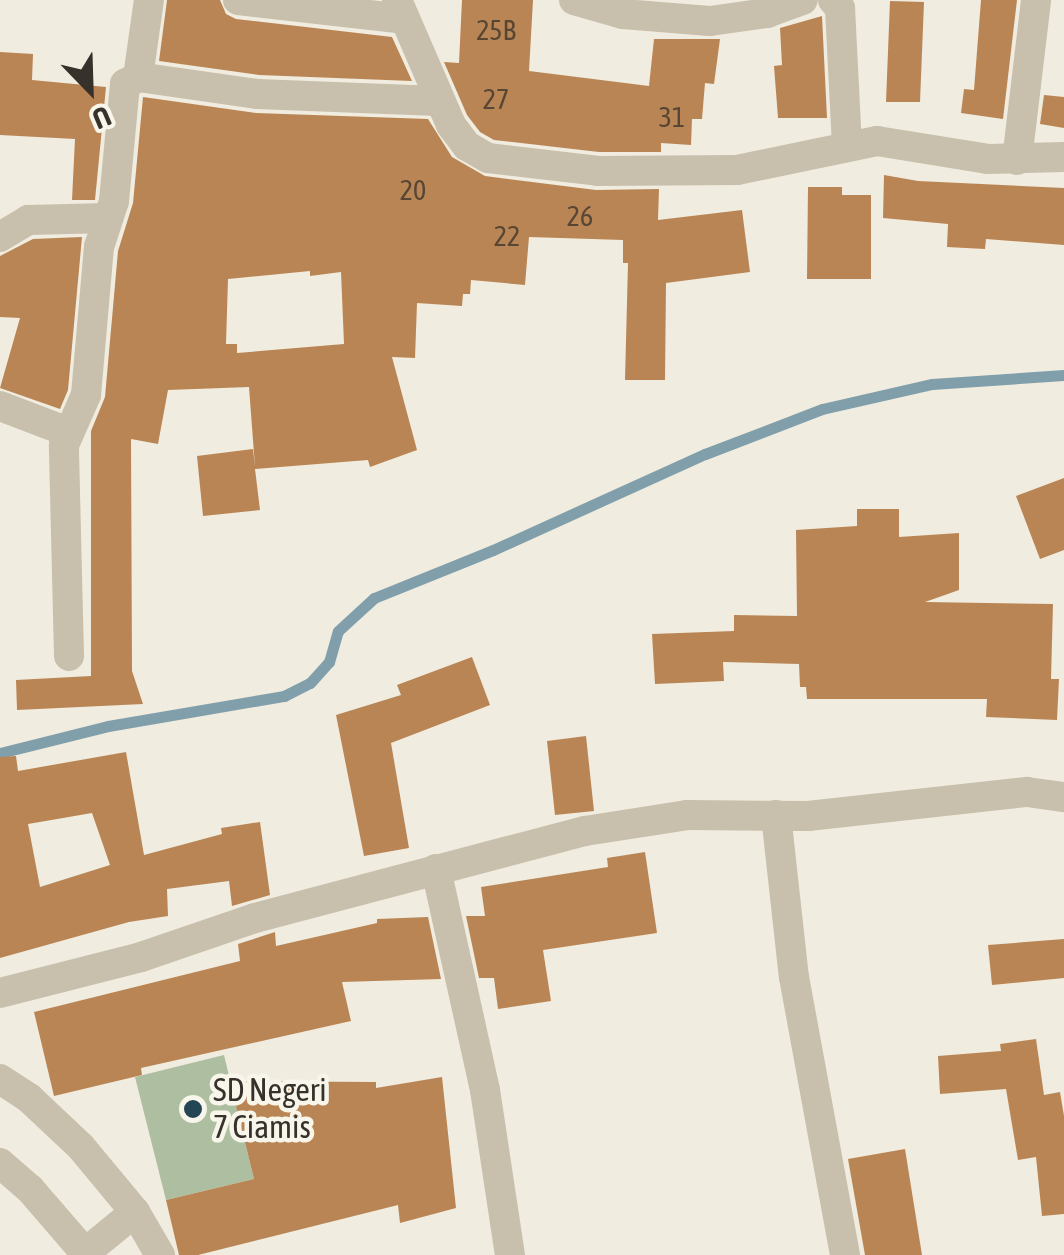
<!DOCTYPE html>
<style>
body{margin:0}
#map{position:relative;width:1064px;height:1255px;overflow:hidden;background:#f0ecdf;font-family:"Asap Condensed",sans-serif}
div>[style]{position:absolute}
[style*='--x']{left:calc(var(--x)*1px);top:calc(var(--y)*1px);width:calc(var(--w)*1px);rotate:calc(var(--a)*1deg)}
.green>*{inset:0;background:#adbea1}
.stream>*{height:11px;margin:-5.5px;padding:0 5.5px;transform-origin:5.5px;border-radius:5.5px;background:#819fab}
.building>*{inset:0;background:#ba8554}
.minor>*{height:30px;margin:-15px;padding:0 15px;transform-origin:15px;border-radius:15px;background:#c8bfac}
.dots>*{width:28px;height:28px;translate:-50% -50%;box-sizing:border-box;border:5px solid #f8f5eb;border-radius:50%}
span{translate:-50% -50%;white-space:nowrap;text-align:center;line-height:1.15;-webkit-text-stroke:9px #f8f5eb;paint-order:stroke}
.number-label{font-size:28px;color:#574634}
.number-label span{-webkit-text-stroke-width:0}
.poi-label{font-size:32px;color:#36312a}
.left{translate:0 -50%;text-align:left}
.north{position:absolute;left:40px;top:40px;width:100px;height:100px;-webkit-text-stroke:8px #f8f5eb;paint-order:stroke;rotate:157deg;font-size:28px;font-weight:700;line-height:40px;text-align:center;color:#36312a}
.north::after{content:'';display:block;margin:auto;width:35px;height:45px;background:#36312a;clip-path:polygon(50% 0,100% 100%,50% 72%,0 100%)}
</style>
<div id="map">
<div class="green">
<i style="clip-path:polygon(224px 1055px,254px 1179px,166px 1200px,135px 1077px)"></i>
</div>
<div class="stream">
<i style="--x:0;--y:753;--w:111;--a:-14"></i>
<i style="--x:108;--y:726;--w:179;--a:-9.7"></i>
<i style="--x:284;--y:696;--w:29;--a:-27"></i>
<i style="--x:310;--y:683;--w:28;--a:-48"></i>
<i style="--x:329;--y:662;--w:32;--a:-74"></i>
<i style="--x:338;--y:631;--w:49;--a:-42.5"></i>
<i style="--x:374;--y:598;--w:128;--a:-22"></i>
<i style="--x:493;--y:550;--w:233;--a:-24.4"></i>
<i style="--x:705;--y:454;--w:125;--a:-21"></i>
<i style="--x:822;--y:409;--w:113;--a:-12.8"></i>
<i style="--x:932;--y:384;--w:132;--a:-3.9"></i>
</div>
<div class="building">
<i style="clip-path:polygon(167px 0,220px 0,226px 14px,236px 19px,392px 37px,412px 81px,259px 75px,159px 61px)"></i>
<i style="clip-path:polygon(462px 0,533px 0,529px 71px,649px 86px,654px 39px,720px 39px,714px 84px,705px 83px,702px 119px,692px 119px,691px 145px,661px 143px,661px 152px,599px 152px,494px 140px,480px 132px,467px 115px,444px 62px,459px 63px)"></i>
<i style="clip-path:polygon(981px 0,1017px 0,1003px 119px,961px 113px,964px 89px,974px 90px)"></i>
<i style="clip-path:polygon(890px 1px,924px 2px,920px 102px,886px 102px)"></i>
<i style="clip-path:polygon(822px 16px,827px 118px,778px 118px,774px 66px,782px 65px,780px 28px)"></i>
<i style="clip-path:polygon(0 52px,33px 54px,32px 80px,106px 87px,95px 200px,72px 200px,75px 139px,0 135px)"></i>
<i style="clip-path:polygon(1044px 95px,1064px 97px,1064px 128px,1040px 124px)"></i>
<i style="clip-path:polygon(evenodd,143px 97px,256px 113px,428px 119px,452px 157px,485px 176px,596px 190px,659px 189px,658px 220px,742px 210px,750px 272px,666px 283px,665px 380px,625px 380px,628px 263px,623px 263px,623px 240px,529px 237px,525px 285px,471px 280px,470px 294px,463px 294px,462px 306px,417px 303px,415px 358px,392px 357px,417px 450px,370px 467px,368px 460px,255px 469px,260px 510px,203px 516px,197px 456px,253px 449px,255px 467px,249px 387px,168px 390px,158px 444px,131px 439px,132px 671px,143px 704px,17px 710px,16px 680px,91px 676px,91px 431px,105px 397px,118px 251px,133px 203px,143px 97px,310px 271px,310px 276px,341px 272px,344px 344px,237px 353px,237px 344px,226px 344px,228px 279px,310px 271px)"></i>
<i style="clip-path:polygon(884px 175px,918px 181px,1064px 188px,1064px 245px,986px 239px,985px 249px,947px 247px,948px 224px,883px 218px)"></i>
<i style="clip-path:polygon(808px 187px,842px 187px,842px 195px,871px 195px,871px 279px,807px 279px)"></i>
<i style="clip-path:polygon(82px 237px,68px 390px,60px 409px,0 388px,20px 318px,0 317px,0 256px,33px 239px)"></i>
<i style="clip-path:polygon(1064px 478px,1064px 550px,1040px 559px,1016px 496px)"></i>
<i style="clip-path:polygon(857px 509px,899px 509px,899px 537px,959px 533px,959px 590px,925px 602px,1053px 604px,1051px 679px,1059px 679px,1057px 720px,986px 717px,987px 699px,807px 699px,806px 687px,800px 687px,799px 664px,723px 662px,724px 681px,655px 684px,652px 634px,734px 631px,734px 615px,797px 616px,796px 530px,857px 526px)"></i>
<i style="clip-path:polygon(472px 657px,490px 705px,391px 743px,409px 848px,364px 856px,336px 715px,401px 695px,397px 685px)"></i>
<i style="clip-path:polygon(586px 736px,594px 811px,555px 815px,547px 741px)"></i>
<i style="clip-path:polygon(evenodd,126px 752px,144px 855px,222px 834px,221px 828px,260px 822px,270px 895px,232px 906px,229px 881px,167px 889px,168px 916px,129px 922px,0 958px,0 757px,16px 756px,18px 771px,126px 752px,92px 813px,110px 865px,40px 887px,28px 824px,92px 813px)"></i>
<i style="clip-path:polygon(645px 852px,657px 933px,543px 950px,551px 1001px,498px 1009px,494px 978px,479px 978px,466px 916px,485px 916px,481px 887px,608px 867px,607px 858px)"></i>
<i style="clip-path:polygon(428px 917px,441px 979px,342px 982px,351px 1021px,141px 1068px,142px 1075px,54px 1096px,34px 1012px,240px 961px,238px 944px,275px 932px,276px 946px,377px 923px,377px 919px)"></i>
<i style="clip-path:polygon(1064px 939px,1064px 978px,992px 985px,988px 945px)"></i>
<i style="clip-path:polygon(1036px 1039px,1044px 1095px,1060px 1092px,1064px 1116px,1064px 1214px,1042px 1216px,1036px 1157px,1018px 1160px,1006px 1089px,940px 1094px,938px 1056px,1001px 1051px,1000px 1044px)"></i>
<i style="clip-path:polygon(442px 1077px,456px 1208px,400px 1223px,398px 1205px,198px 1255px,179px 1255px,166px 1200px,254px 1179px,230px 1081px,376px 1082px,376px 1088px)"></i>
<i style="clip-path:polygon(905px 1149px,922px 1255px,865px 1255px,848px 1159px)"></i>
</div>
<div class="minor">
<i style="--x:238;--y:0;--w:167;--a:6.5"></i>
<i style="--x:397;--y:0;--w:136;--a:66.6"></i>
<i style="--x:451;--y:125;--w:26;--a:53"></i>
<i style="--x:467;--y:146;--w:24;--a:30"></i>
<i style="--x:488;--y:158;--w:111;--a:6.7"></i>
<i style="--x:598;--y:171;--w:139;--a:-0.4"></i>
<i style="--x:737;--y:170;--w:143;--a:-11.7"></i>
<i style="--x:877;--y:141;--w:112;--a:9.2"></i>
<i style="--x:988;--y:159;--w:76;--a:-1.5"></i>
<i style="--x:574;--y:0;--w:51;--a:15.9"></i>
<i style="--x:623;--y:14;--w:87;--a:4.6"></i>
<i style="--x:710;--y:21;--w:58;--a:-8"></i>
<i style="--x:767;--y:13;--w:38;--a:-20"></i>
<i style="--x:833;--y:0;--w:11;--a:49"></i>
<i style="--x:840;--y:8;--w:136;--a:87.1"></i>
<i style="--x:138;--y:77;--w:78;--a:-81.9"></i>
<i style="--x:1017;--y:160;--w:161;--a:-83.2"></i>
<i style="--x:0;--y:237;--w:33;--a:-31"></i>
<i style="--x:28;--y:220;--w:80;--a:-1.4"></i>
<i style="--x:0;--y:406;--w:73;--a:20.9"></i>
<i style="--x:69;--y:656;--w:211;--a:-91.4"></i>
<i style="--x:64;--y:445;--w:55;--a:-66.3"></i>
<i style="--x:86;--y:395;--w:149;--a:-85"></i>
<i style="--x:99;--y:247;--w:48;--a:-71.9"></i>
<i style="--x:114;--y:201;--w:118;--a:-84.6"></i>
<i style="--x:125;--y:84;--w:15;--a:-28"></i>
<i style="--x:138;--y:77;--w:120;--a:8.1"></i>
<i style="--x:257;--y:94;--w:181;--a:2.2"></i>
<i style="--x:776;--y:815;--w:163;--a:83.7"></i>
<i style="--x:794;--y:977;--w:283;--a:79.6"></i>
<i style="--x:436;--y:869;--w:226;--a:77.5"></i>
<i style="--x:485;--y:1090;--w:167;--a:81.4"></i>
<i style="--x:0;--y:993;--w:146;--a:-14.3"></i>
<i style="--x:141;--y:957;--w:120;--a:-18.9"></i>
<i style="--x:255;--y:918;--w:341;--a:-14.8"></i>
<i style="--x:585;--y:831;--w:103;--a:-8.9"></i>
<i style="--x:687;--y:815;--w:121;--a:0.5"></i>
<i style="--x:808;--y:816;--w:220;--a:-6.3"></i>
<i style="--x:1027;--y:792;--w:37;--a:8"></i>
<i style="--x:0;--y:1079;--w:35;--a:33"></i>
<i style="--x:29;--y:1098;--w:71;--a:43.3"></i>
<i style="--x:81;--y:1147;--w:85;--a:50.3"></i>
<i style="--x:135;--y:1212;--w:50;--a:59.8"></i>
<i style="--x:0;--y:1163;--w:40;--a:41"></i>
<i style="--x:30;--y:1189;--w:87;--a:49.2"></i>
<i style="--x:86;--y:1252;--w:63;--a:-39.2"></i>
</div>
<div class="dots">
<i style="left:193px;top:1109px;background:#244554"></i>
</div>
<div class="number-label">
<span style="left:496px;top:30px">25B</span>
<span style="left:496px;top:99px">27</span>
<span style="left:672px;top:117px">31</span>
<span style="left:413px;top:190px">20</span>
<span style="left:580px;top:216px">26</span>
<span style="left:507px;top:236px">22</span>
</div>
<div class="poi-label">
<span class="left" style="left:213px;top:1109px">SD Negeri<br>7 Ciamis</span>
</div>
<div class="north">U</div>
</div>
